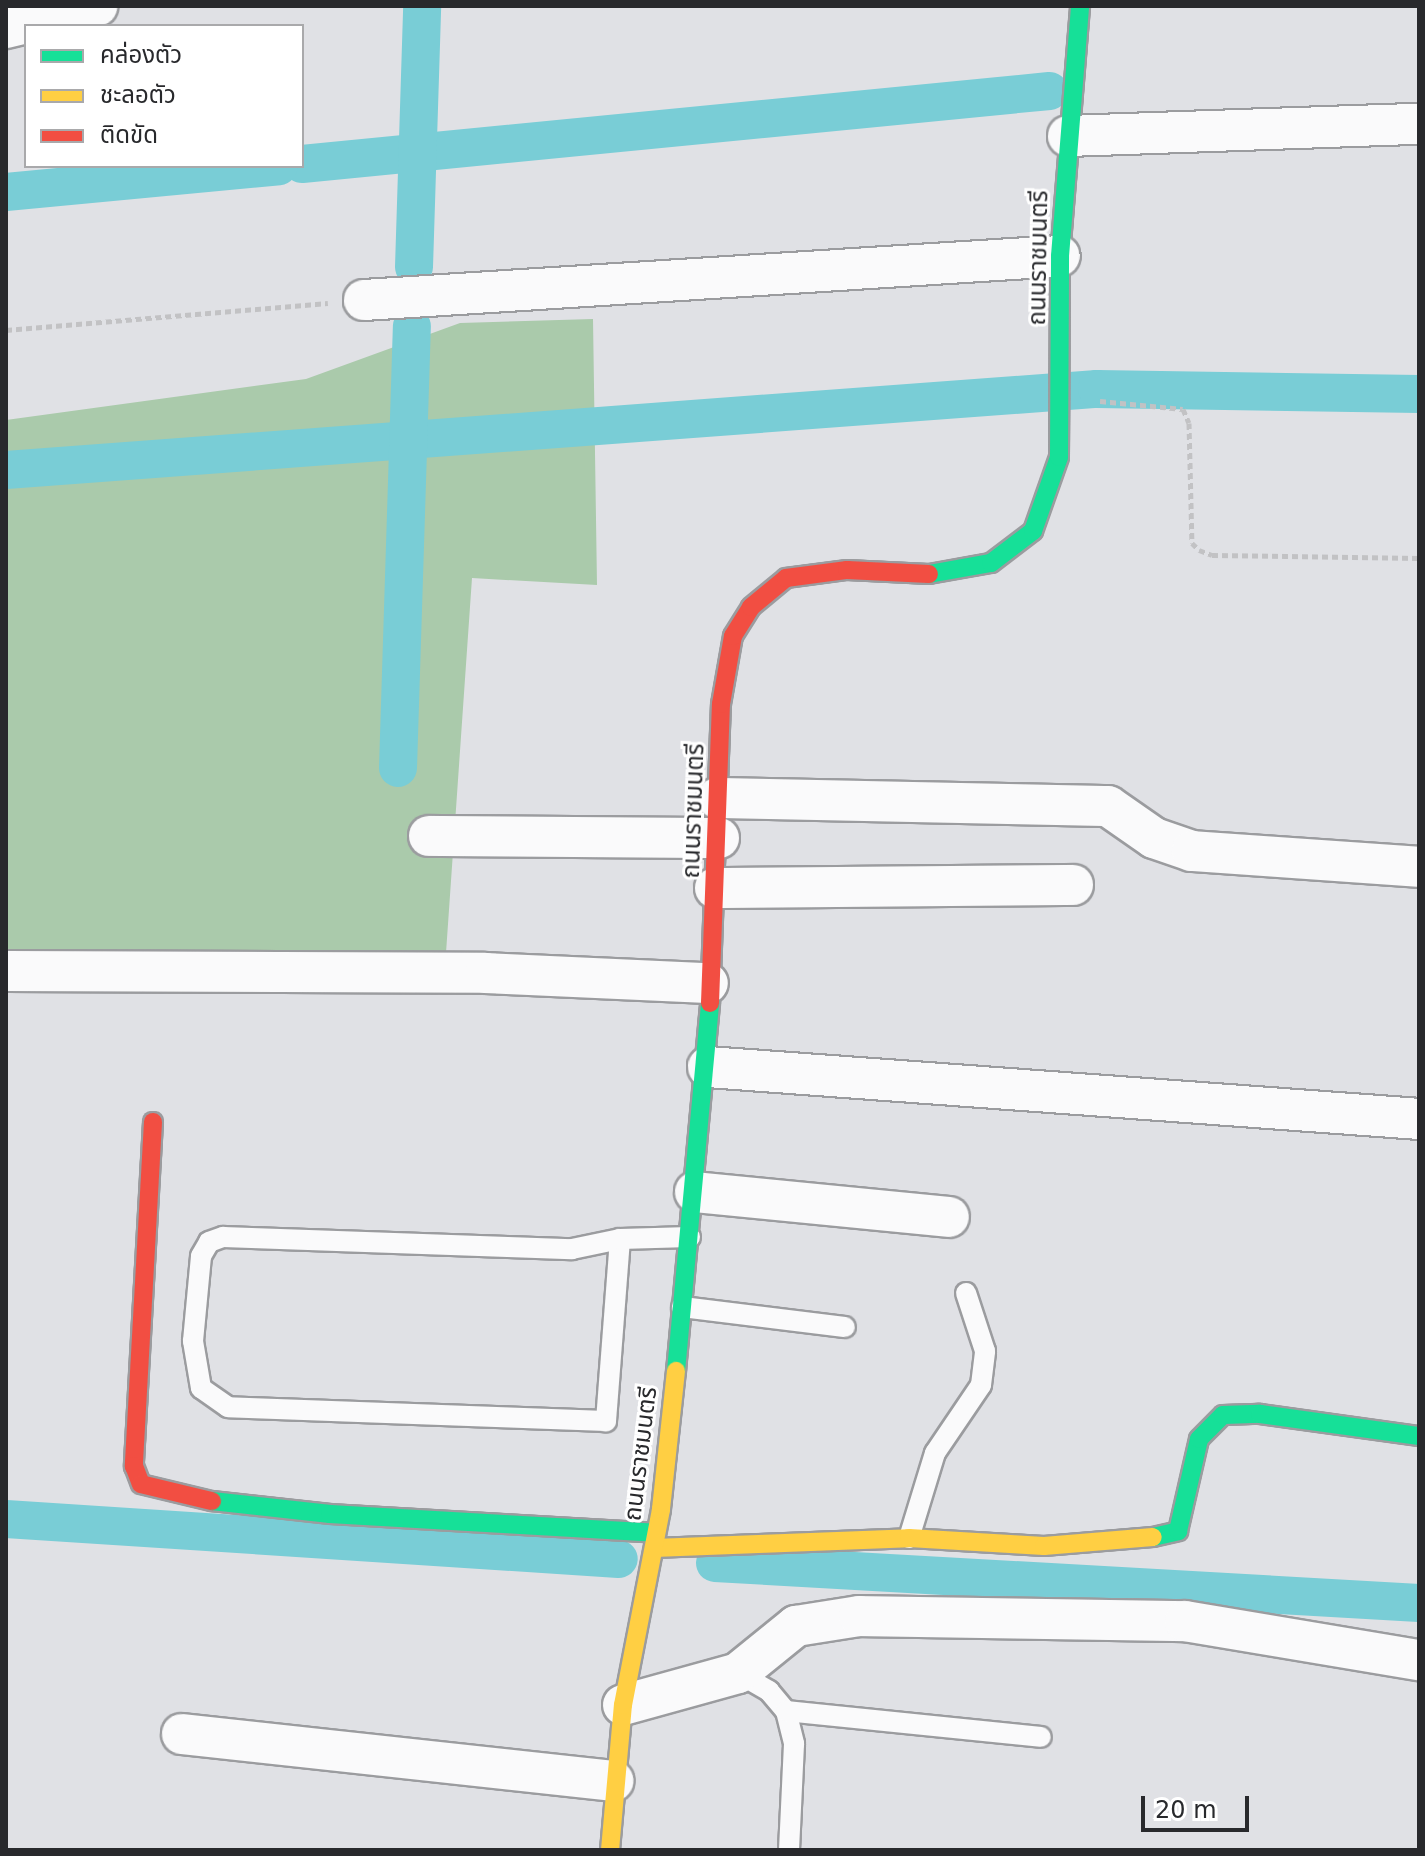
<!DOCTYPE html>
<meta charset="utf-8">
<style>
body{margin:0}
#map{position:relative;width:1425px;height:1856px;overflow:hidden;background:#e0e1e5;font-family:"DejaVu Sans","Noto Sans Thai",sans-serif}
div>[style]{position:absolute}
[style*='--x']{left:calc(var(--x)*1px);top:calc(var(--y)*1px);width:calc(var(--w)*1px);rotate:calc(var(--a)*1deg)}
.forest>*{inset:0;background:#aacaab}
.canal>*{height:38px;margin:-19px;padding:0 19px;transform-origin:19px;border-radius:19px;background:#79cdd6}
.path>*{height:5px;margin-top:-2.5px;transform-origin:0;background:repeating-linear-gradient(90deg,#c2c2c4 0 6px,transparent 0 10px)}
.roads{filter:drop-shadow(2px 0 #9b9c9f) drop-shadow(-2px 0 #9b9c9f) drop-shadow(0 2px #9b9c9f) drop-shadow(0 -2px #9b9c9f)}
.lane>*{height:20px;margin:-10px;padding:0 10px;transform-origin:10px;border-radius:10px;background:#fafafb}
.street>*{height:40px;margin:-20px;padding:0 20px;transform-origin:20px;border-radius:20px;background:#fafafb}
.fast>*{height:18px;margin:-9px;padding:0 9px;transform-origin:9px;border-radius:9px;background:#16e098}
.slow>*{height:18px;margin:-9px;padding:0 9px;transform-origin:9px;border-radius:9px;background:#ffcf43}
.jam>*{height:18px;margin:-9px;padding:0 9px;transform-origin:9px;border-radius:9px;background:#f24e42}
span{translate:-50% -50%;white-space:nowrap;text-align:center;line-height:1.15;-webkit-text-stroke:6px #fff;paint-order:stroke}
.street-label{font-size:24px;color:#28292c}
.frame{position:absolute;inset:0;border:8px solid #28292c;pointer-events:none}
.legend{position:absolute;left:24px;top:24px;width:280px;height:144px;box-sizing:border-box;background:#fff;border:2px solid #a9a9ab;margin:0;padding:10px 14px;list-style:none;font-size:24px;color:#28292c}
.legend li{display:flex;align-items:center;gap:16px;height:40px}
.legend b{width:40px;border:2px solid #a9a9ab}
.scale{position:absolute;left:1141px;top:1796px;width:108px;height:36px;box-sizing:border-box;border:4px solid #28292c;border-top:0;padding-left:10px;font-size:24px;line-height:28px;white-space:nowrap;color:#28292c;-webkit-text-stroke:6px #fff;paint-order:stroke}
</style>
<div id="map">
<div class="forest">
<i style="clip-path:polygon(593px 319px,597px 585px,472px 578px,446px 953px,6px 955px,6px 420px,306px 379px,460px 323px)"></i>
</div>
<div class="canal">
<i style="--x:302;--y:164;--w:751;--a:-5.58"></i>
<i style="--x:6;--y:192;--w:274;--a:-5.4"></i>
<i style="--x:414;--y:267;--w:261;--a:-88.2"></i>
<i style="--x:6;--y:470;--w:1094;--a:-4.25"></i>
<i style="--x:1097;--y:389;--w:322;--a:0.9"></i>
<i style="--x:398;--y:768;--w:442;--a:-88.2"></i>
<i style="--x:6;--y:1519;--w:614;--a:3.73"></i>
<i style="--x:715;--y:1563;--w:705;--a:3.25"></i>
</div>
<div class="path">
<i style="--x:6;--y:330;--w:323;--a:-4.8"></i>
<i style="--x:1100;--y:401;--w:83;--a:5.5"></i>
<i style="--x:1183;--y:409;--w:15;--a:67"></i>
<i style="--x:1189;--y:423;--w:120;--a:88.6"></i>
<i style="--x:1192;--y:543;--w:10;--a:45"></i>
<i style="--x:1199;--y:550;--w:14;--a:21"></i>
<i style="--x:1212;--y:555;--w:207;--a:0.8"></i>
</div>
<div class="roads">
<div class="lane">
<i style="--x:620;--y:1239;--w:183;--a:94.4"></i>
<i style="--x:606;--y:1421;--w:378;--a:-177.9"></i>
<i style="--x:228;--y:1407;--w:33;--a:-145"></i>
<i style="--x:201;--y:1388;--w:48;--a:-99.7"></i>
<i style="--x:193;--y:1341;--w:85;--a:-84.6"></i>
<i style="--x:201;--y:1256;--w:16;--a:-60"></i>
<i style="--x:209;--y:1242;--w:15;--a:-20"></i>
<i style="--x:223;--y:1237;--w:349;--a:2"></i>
<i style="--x:572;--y:1249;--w:49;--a:-11.8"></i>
<i style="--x:620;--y:1239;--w:70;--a:-1.6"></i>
<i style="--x:682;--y:1307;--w:164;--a:7"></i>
<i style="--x:909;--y:1538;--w:89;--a:-73"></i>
<i style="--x:935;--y:1453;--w:82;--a:-55.9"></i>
<i style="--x:981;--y:1385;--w:34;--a:-83"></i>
<i style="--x:985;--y:1351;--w:61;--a:-108.1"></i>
<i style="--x:738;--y:1673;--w:36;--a:30"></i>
<i style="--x:769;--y:1691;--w:26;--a:50"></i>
<i style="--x:786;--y:1711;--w:34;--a:76"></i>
<i style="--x:794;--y:1744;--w:106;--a:92.7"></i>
<i style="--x:786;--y:1711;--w:256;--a:5.8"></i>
</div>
<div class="street">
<i style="--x:6;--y:28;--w:94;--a:-13.6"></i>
<i style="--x:1068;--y:136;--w:351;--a:-2"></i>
<i style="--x:364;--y:300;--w:697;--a:-3.62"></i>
<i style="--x:717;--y:798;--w:391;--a:1.2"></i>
<i style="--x:1108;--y:806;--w:56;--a:34.8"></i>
<i style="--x:1154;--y:838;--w:40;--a:18.9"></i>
<i style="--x:1192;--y:851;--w:228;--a:4"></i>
<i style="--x:429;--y:836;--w:290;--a:0.4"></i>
<i style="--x:715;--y:888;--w:358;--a:-0.5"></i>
<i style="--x:6;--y:971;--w:479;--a:0.2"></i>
<i style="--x:485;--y:973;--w:223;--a:2.6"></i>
<i style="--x:708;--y:1067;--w:713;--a:4.18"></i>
<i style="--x:695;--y:1192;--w:255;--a:5.6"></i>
<i style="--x:623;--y:1705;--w:119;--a:-15.5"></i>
<i style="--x:738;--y:1673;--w:75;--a:-39"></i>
<i style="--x:796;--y:1626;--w:64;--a:-9"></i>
<i style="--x:859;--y:1616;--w:326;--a:0.9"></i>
<i style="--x:1185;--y:1621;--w:237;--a:9.5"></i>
<i style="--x:182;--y:1734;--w:434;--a:6.2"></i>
</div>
<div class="fast">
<i style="--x:929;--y:574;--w:63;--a:-10.1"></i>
<i style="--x:991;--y:563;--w:53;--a:-37.3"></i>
<i style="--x:1033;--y:531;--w:78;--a:-70.6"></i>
<i style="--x:1059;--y:457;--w:201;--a:-89.7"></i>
<i style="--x:1060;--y:256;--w:251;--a:-85.4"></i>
<i style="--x:676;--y:1371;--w:370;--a:-84.7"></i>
<i style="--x:212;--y:1501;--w:119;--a:6.3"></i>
<i style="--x:330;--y:1514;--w:326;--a:3.3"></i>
<i style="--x:1153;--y:1537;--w:26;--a:-13"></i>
<i style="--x:1178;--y:1531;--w:94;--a:-77.1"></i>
<i style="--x:1199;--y:1439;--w:34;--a:-45"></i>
<i style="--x:1223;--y:1415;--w:37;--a:-2"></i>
<i style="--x:1260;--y:1414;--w:161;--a:7.9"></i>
</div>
<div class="slow">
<i style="--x:654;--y:1548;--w:255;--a:-2.2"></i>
<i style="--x:909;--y:1538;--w:135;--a:3.4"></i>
<i style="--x:1044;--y:1546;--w:109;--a:-4.7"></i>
<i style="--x:610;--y:1850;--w:146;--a:-84.9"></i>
<i style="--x:623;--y:1705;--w:200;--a:-79"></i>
<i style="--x:661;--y:1509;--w:139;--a:-83.8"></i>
</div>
<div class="jam">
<i style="--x:710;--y:1003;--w:299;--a:-87.9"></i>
<i style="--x:721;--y:704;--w:69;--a:-80"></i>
<i style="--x:733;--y:636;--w:34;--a:-58"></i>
<i style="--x:751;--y:607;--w:45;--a:-39.6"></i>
<i style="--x:786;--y:578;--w:62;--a:-7.5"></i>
<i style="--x:847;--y:570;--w:82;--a:2.8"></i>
<i style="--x:153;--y:1122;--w:345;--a:93.2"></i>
<i style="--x:134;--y:1466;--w:19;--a:69"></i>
<i style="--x:141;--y:1484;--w:73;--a:13.5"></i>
</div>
</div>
<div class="street-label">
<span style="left:1039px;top:258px;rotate:-89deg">ถนนราชมนตรี</span>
<span style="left:694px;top:811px;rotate:-88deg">ถนนราชมนตรี</span>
<span style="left:641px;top:1454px;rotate:-83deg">ถนนราชมนตรี</span>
</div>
<div class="frame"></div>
<ul class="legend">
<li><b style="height:10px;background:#16e098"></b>คล่องตัว</li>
<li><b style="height:10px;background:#ffcf43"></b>ชะลอตัว</li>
<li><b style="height:10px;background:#f24e42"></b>ติดขัด</li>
</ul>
<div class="scale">20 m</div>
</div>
